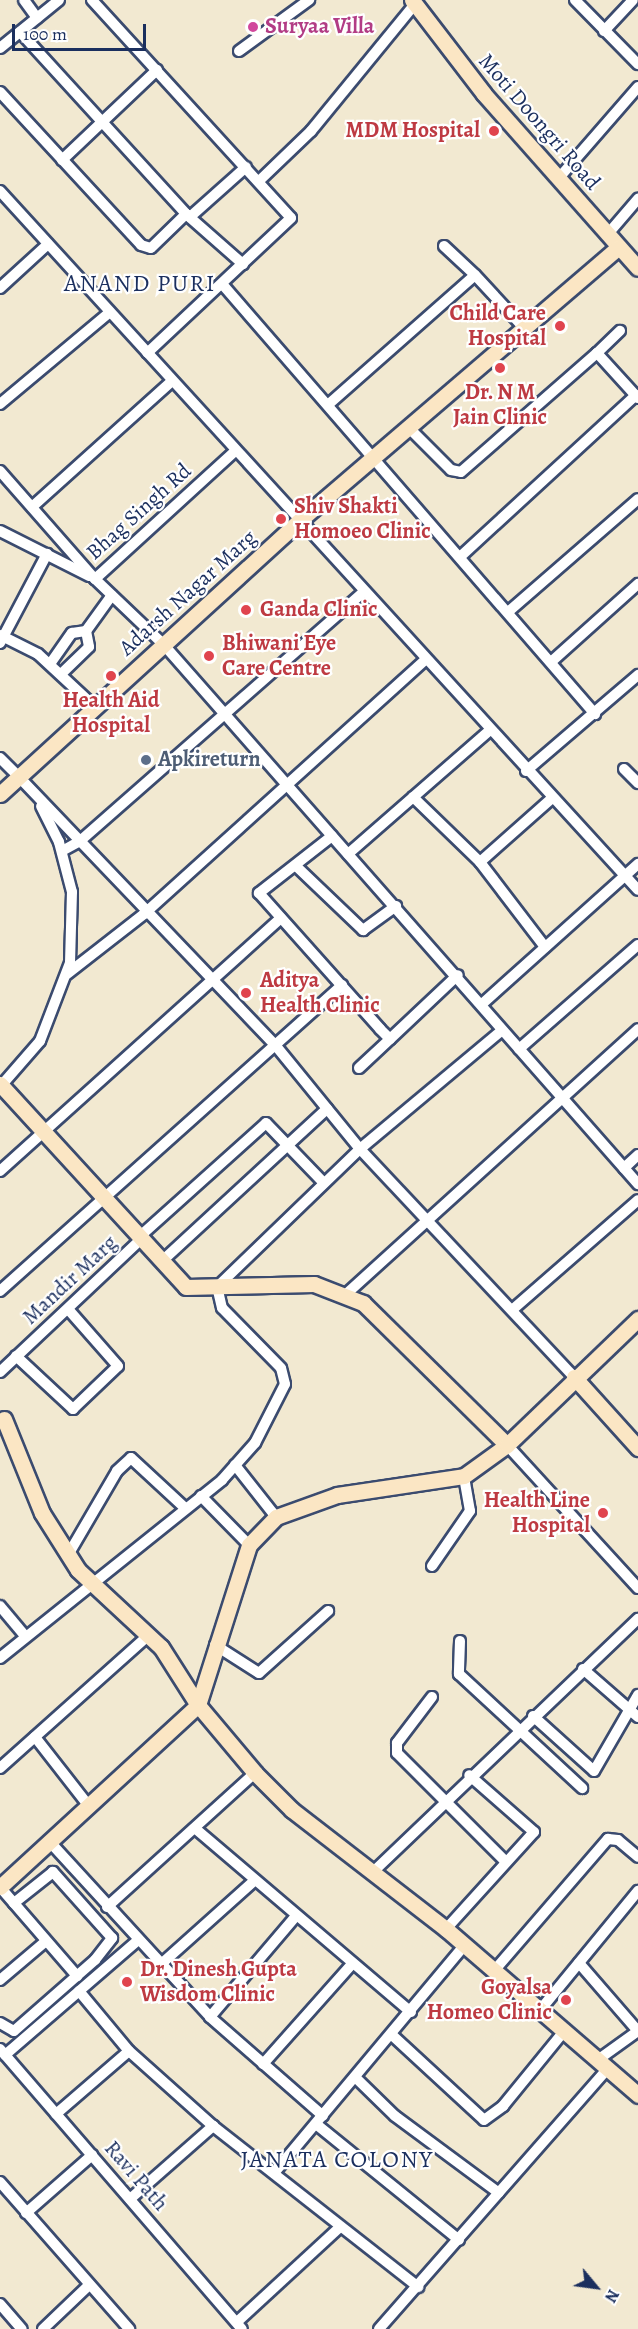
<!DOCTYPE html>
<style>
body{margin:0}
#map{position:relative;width:638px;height:2329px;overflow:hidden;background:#f2e9d1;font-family:Alegreya,serif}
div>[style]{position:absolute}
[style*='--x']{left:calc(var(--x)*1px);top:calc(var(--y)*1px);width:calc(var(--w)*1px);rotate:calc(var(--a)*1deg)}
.roads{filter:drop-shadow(2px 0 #3b4b6f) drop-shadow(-2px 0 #3b4b6f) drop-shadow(0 2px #3b4b6f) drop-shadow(0 -2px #3b4b6f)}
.street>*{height:10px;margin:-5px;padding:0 5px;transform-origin:5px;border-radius:5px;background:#fff}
.secondary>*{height:15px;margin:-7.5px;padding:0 7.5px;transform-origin:7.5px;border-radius:7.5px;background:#fbe6c4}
.dots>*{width:16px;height:16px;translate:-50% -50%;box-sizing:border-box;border:3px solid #fff;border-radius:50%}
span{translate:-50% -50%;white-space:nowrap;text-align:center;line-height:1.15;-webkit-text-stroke:4.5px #fff;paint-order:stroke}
.hotel-label{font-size:22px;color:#b23c85;font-weight:700}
.left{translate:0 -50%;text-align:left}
.street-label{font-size:22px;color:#1b2f5e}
.health-label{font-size:22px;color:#be3a42;font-weight:700}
.right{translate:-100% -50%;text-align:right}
.service-label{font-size:22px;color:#4e5e75;font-weight:700}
.neighbourhood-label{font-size:24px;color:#1b2f5e;letter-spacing:1.5px}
.north{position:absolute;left:566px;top:2257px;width:60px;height:60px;-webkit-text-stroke:4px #fff;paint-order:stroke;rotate:119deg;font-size:16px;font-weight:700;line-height:24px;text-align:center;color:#1b2f5e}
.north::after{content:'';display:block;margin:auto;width:21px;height:27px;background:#1b2f5e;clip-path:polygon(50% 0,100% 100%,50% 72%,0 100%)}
.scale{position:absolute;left:12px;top:24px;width:134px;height:27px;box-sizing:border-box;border:3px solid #1b2f5e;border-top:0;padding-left:8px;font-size:18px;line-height:21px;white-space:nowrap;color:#1b2f5e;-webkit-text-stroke:4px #fff;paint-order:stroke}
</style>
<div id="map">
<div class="roads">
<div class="street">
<i style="--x:24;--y:0;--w:22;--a:54"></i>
<i style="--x:92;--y:0;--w:295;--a:47.6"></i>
<i style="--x:291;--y:218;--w:197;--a:136.8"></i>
<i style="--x:575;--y:0;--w:90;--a:45.5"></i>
<i style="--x:604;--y:31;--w:42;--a:-46.9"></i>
<i style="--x:20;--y:32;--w:246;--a:47.6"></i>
<i style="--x:186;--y:214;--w:76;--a:41.3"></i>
<i style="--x:0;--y:48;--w:76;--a:-39.1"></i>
<i style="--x:239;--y:51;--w:87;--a:-36.1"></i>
<i style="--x:0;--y:92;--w:208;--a:47.3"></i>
<i style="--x:141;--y:245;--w:10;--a:17"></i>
<i style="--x:151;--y:248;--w:49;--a:-44.2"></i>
<i style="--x:62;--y:160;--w:131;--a:-43.5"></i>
<i style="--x:558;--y:179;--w:122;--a:-49"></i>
<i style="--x:259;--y:181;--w:72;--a:-43.9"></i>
<i style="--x:311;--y:131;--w:164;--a:-50.7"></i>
<i style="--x:0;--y:191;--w:946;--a:47.61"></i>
<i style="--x:190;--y:217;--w:75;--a:-41.8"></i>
<i style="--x:607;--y:235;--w:48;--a:-49.3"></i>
<i style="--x:444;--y:246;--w:42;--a:43.1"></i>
<i style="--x:223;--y:285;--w:568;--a:49.07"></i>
<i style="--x:0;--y:288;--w:65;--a:-42.5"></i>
<i style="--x:597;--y:353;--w:32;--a:-44"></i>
<i style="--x:330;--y:403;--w:193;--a:-41.4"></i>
<i style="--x:475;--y:275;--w:74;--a:47.2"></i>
<i style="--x:0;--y:404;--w:143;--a:-39.9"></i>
<i style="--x:409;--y:428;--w:59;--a:45"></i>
<i style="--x:451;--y:470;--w:10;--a:11"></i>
<i style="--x:461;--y:472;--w:181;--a:-41.2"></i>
<i style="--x:597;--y:353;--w:61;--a:47.7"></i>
<i style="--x:0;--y:471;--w:144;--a:48.7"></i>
<i style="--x:95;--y:579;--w:95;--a:43.7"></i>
<i style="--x:164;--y:645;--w:718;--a:48.67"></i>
<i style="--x:32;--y:507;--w:188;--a:-42"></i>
<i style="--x:0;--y:531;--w:100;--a:26.8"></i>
<i style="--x:461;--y:556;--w:238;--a:-42.6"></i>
<i style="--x:95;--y:579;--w:190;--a:-42.4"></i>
<i style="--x:508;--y:612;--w:172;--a:-41"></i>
<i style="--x:86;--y:631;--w:44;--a:-54.2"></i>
<i style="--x:0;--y:635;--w:42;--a:26.6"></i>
<i style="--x:38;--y:654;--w:78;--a:42.9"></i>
<i style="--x:0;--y:643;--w:101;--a:-62.2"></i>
<i style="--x:551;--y:662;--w:117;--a:-41.9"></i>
<i style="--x:50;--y:664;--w:38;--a:-55"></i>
<i style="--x:72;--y:633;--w:14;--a:-8"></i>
<i style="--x:86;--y:631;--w:16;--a:79"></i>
<i style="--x:89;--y:647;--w:39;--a:136"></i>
<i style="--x:0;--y:758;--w:33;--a:45"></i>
<i style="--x:624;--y:769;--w:20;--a:45"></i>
<i style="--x:526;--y:771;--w:148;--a:-40.6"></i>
<i style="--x:19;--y:777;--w:372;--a:46.3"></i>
<i style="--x:276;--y:1046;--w:133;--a:50.8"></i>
<i style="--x:360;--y:1149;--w:313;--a:46.8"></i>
<i style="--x:413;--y:797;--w:93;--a:44.1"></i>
<i style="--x:480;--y:862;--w:95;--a:-41.6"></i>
<i style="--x:332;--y:836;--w:93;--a:142"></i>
<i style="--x:259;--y:893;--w:182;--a:48.3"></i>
<i style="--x:380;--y:1029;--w:14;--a:45"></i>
<i style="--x:390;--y:1039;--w:93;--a:-43.3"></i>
<i style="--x:62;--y:851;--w:21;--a:-29"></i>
<i style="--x:80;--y:841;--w:377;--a:-41.3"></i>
<i style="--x:348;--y:854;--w:187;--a:-41.1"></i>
<i style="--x:480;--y:862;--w:107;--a:52.6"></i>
<i style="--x:296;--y:866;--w:93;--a:43.7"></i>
<i style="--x:363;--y:930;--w:41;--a:-36"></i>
<i style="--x:67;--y:974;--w:98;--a:-37.9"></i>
<i style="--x:144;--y:914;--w:379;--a:-42.1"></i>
<i style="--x:482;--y:1004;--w:210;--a:-41.9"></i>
<i style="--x:519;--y:1049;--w:158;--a:-41.2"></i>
<i style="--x:359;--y:1068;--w:42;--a:-43.1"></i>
<i style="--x:0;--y:1087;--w:61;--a:-49"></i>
<i style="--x:40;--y:1041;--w:84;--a:-69"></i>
<i style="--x:70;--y:963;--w:71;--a:-88.4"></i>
<i style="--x:72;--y:892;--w:52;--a:-104.6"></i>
<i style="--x:59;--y:842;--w:40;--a:-116.6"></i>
<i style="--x:624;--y:1168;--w:19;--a:-43"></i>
<i style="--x:0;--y:1171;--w:378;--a:-42"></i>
<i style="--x:138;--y:1238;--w:172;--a:-41.9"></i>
<i style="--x:266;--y:1123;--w:83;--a:46"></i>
<i style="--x:161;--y:1262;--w:226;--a:-42.7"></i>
<i style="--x:0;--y:1291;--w:459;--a:-41.8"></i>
<i style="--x:344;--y:1296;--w:397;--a:-42.2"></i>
<i style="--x:512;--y:1310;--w:167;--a:-41.1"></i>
<i style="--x:16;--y:1356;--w:78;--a:42.9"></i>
<i style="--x:73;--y:1409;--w:62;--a:-43.7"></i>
<i style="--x:118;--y:1366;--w:76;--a:-131.3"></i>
<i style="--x:0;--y:1372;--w:192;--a:-43.3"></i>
<i style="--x:507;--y:1445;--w:194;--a:47.5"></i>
<i style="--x:235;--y:1465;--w:66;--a:51.7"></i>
<i style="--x:201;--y:1496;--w:69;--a:45.6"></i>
<i style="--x:68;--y:1555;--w:97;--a:-59.7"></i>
<i style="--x:117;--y:1471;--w:19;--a:-43"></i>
<i style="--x:131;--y:1458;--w:74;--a:42.8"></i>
<i style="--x:432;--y:1566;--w:67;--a:-55.4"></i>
<i style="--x:470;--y:1511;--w:36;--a:-100"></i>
<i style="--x:0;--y:1606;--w:38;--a:50"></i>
<i style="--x:460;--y:1641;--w:33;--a:92"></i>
<i style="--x:459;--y:1674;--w:168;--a:42.8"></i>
<i style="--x:215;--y:1645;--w:52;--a:32.5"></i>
<i style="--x:259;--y:1673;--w:93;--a:-41.9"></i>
<i style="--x:0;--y:1658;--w:285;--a:-38.7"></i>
<i style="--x:222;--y:1480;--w:50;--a:-48.3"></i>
<i style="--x:255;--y:1443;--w:66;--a:-63"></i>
<i style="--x:285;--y:1384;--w:16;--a:-104"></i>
<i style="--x:281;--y:1368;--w:84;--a:-134.5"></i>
<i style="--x:222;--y:1308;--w:22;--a:-103"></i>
<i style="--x:217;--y:1287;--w:199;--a:-44"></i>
<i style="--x:360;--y:1149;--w:184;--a:-39.9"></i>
<i style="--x:583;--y:1669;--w:73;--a:41.1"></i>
<i style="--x:432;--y:1697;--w:58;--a:127.3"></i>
<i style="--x:397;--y:1743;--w:10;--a:90"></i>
<i style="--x:397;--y:1753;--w:154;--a:45"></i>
<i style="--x:533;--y:1716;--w:82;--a:42"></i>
<i style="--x:594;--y:1771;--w:88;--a:-59.9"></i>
<i style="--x:35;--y:1737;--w:88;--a:52"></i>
<i style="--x:0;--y:1768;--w:200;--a:-41.8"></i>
<i style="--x:197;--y:1830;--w:281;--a:40.4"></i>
<i style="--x:49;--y:1841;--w:239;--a:47.5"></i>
<i style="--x:210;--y:2017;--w:150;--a:41.2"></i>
<i style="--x:374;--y:1871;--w:365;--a:-43.7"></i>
<i style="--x:0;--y:1887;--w:118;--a:49.1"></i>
<i style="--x:107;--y:1907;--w:200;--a:-42.2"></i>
<i style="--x:446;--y:1929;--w:131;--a:-47.8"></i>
<i style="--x:534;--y:1832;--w:86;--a:-138.8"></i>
<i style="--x:579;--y:1963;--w:90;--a:49.1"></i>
<i style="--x:159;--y:1966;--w:127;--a:-41.8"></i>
<i style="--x:493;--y:1972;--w:176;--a:-49.2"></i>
<i style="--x:608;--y:1839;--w:10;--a:6"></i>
<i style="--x:618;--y:1840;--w:26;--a:40"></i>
<i style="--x:0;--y:1980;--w:60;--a:-40.3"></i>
<i style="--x:79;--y:1991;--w:78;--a:50.2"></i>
<i style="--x:129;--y:2051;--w:113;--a:41.8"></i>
<i style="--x:213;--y:2126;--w:261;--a:38.1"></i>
<i style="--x:541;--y:2009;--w:153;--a:-50.6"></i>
<i style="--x:210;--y:2017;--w:131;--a:-49.6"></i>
<i style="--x:0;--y:2023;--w:16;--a:30"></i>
<i style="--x:14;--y:2031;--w:108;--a:-41.2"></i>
<i style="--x:95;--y:1960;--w:28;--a:-52"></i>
<i style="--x:112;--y:1938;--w:89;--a:-131.8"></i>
<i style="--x:53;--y:1872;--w:50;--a:141.5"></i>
<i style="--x:392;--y:2035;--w:125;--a:42.7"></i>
<i style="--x:484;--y:2120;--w:24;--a:-36"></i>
<i style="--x:503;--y:2106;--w:98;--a:-50.8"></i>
<i style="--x:0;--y:2049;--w:370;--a:49.2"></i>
<i style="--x:5;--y:2055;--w:176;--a:-40.8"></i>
<i style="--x:599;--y:2059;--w:48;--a:-35.7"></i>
<i style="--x:263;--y:2064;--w:134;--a:-48.3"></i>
<i style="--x:356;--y:2078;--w:54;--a:44.3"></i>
<i style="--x:395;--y:2116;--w:129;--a:36.5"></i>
<i style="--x:56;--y:2114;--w:96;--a:-40.8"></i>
<i style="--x:316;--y:2124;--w:184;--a:39"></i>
<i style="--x:274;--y:2173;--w:296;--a:-50.1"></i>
<i style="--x:0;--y:2182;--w:196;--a:48.7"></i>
<i style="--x:130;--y:2199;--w:111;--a:-41.3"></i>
<i style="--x:26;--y:2213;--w:88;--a:-41.3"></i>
<i style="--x:0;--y:2304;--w:33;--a:49"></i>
<i style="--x:237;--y:2322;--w:139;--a:-42.7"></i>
<i style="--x:43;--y:2329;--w:64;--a:-43.7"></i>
<i style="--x:379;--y:2329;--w:347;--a:-48.7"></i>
</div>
<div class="secondary">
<i style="--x:412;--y:0;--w:118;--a:52.5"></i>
<i style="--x:484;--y:94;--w:232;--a:48.5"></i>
<i style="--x:0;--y:794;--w:405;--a:-42.4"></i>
<i style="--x:299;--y:521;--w:420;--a:-40.6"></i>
<i style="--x:0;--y:1084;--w:275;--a:47.5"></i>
<i style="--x:186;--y:1287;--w:128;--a:-1.3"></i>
<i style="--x:314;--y:1284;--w:53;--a:21.2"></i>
<i style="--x:363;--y:1303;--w:202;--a:44.6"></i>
<i style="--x:574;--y:1377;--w:96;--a:48"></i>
<i style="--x:4;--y:1419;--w:101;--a:68"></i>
<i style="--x:42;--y:1513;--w:67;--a:57.7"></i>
<i style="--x:78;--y:1570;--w:113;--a:42.9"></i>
<i style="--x:161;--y:1647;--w:69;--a:57.5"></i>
<i style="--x:198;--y:1705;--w:89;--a:50"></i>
<i style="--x:255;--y:1773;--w:52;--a:45"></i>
<i style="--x:292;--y:1810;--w:195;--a:37.7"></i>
<i style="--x:446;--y:1929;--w:254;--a:40.8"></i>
<i style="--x:0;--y:1887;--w:269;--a:-42.6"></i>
<i style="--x:198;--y:1705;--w:168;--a:-72.3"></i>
<i style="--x:249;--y:1545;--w:39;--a:-46"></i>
<i style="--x:276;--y:1517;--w:65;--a:-19.8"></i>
<i style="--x:337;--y:1495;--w:128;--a:-8.5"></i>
<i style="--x:464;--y:1476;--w:53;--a:-35.8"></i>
<i style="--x:507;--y:1445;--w:182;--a:-43.9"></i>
</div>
</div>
<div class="dots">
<i style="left:253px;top:27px;background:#d1479c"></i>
<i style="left:494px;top:131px;background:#e0444e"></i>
<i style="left:560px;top:326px;background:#e0444e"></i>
<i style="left:500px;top:368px;background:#e0444e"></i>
<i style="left:281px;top:519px;background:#e0444e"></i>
<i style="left:246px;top:610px;background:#e0444e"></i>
<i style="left:209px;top:656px;background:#e0444e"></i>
<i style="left:111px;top:676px;background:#e0444e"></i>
<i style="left:146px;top:760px;background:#5c6f8a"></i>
<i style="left:246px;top:993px;background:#e0444e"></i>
<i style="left:603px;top:1513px;background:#e0444e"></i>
<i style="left:127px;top:1982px;background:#e0444e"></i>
<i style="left:566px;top:2000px;background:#e0444e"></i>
</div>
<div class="hotel-label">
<span class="left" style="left:265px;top:27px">Suryaa Villa</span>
</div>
<div class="street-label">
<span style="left:539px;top:122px;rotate:49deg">Moti Doongri Road</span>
<span style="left:139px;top:512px;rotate:-42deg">Bhag Singh Rd</span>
<span style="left:188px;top:593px;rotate:-42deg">Adarsh Nagar Marg</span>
<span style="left:70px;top:1280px;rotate:-43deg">Mandir Marg</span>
<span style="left:136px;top:2176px;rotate:49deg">Ravi Path</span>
</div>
<div class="health-label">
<span class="right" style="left:480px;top:131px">MDM Hospital</span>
<span class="right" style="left:546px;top:326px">Child Care<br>Hospital</span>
<span style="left:500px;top:405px">Dr. N M<br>Jain Clinic</span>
<span class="left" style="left:294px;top:519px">Shiv Shakti<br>Homoeo Clinic</span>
<span class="left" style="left:260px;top:610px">Ganda Clinic</span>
<span class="left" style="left:222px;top:656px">Bhiwani Eye<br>Care Centre</span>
<span style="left:111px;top:713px">Health Aid<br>Hospital</span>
<span class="left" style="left:260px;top:993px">Aditya<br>Health Clinic</span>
<span class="right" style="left:590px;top:1513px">Health Line<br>Hospital</span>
<span class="left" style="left:140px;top:1982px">Dr. Dinesh Gupta<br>Wisdom Clinic</span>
<span class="right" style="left:552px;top:2000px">Goyalsa<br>Homeo Clinic</span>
</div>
<div class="service-label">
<span class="left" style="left:158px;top:760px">Apkireturn</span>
</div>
<div class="neighbourhood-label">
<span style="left:140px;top:284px">ANAND PURI</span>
<span style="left:337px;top:2160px">JANATA COLONY</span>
</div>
<div class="north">N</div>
<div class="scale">100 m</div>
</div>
